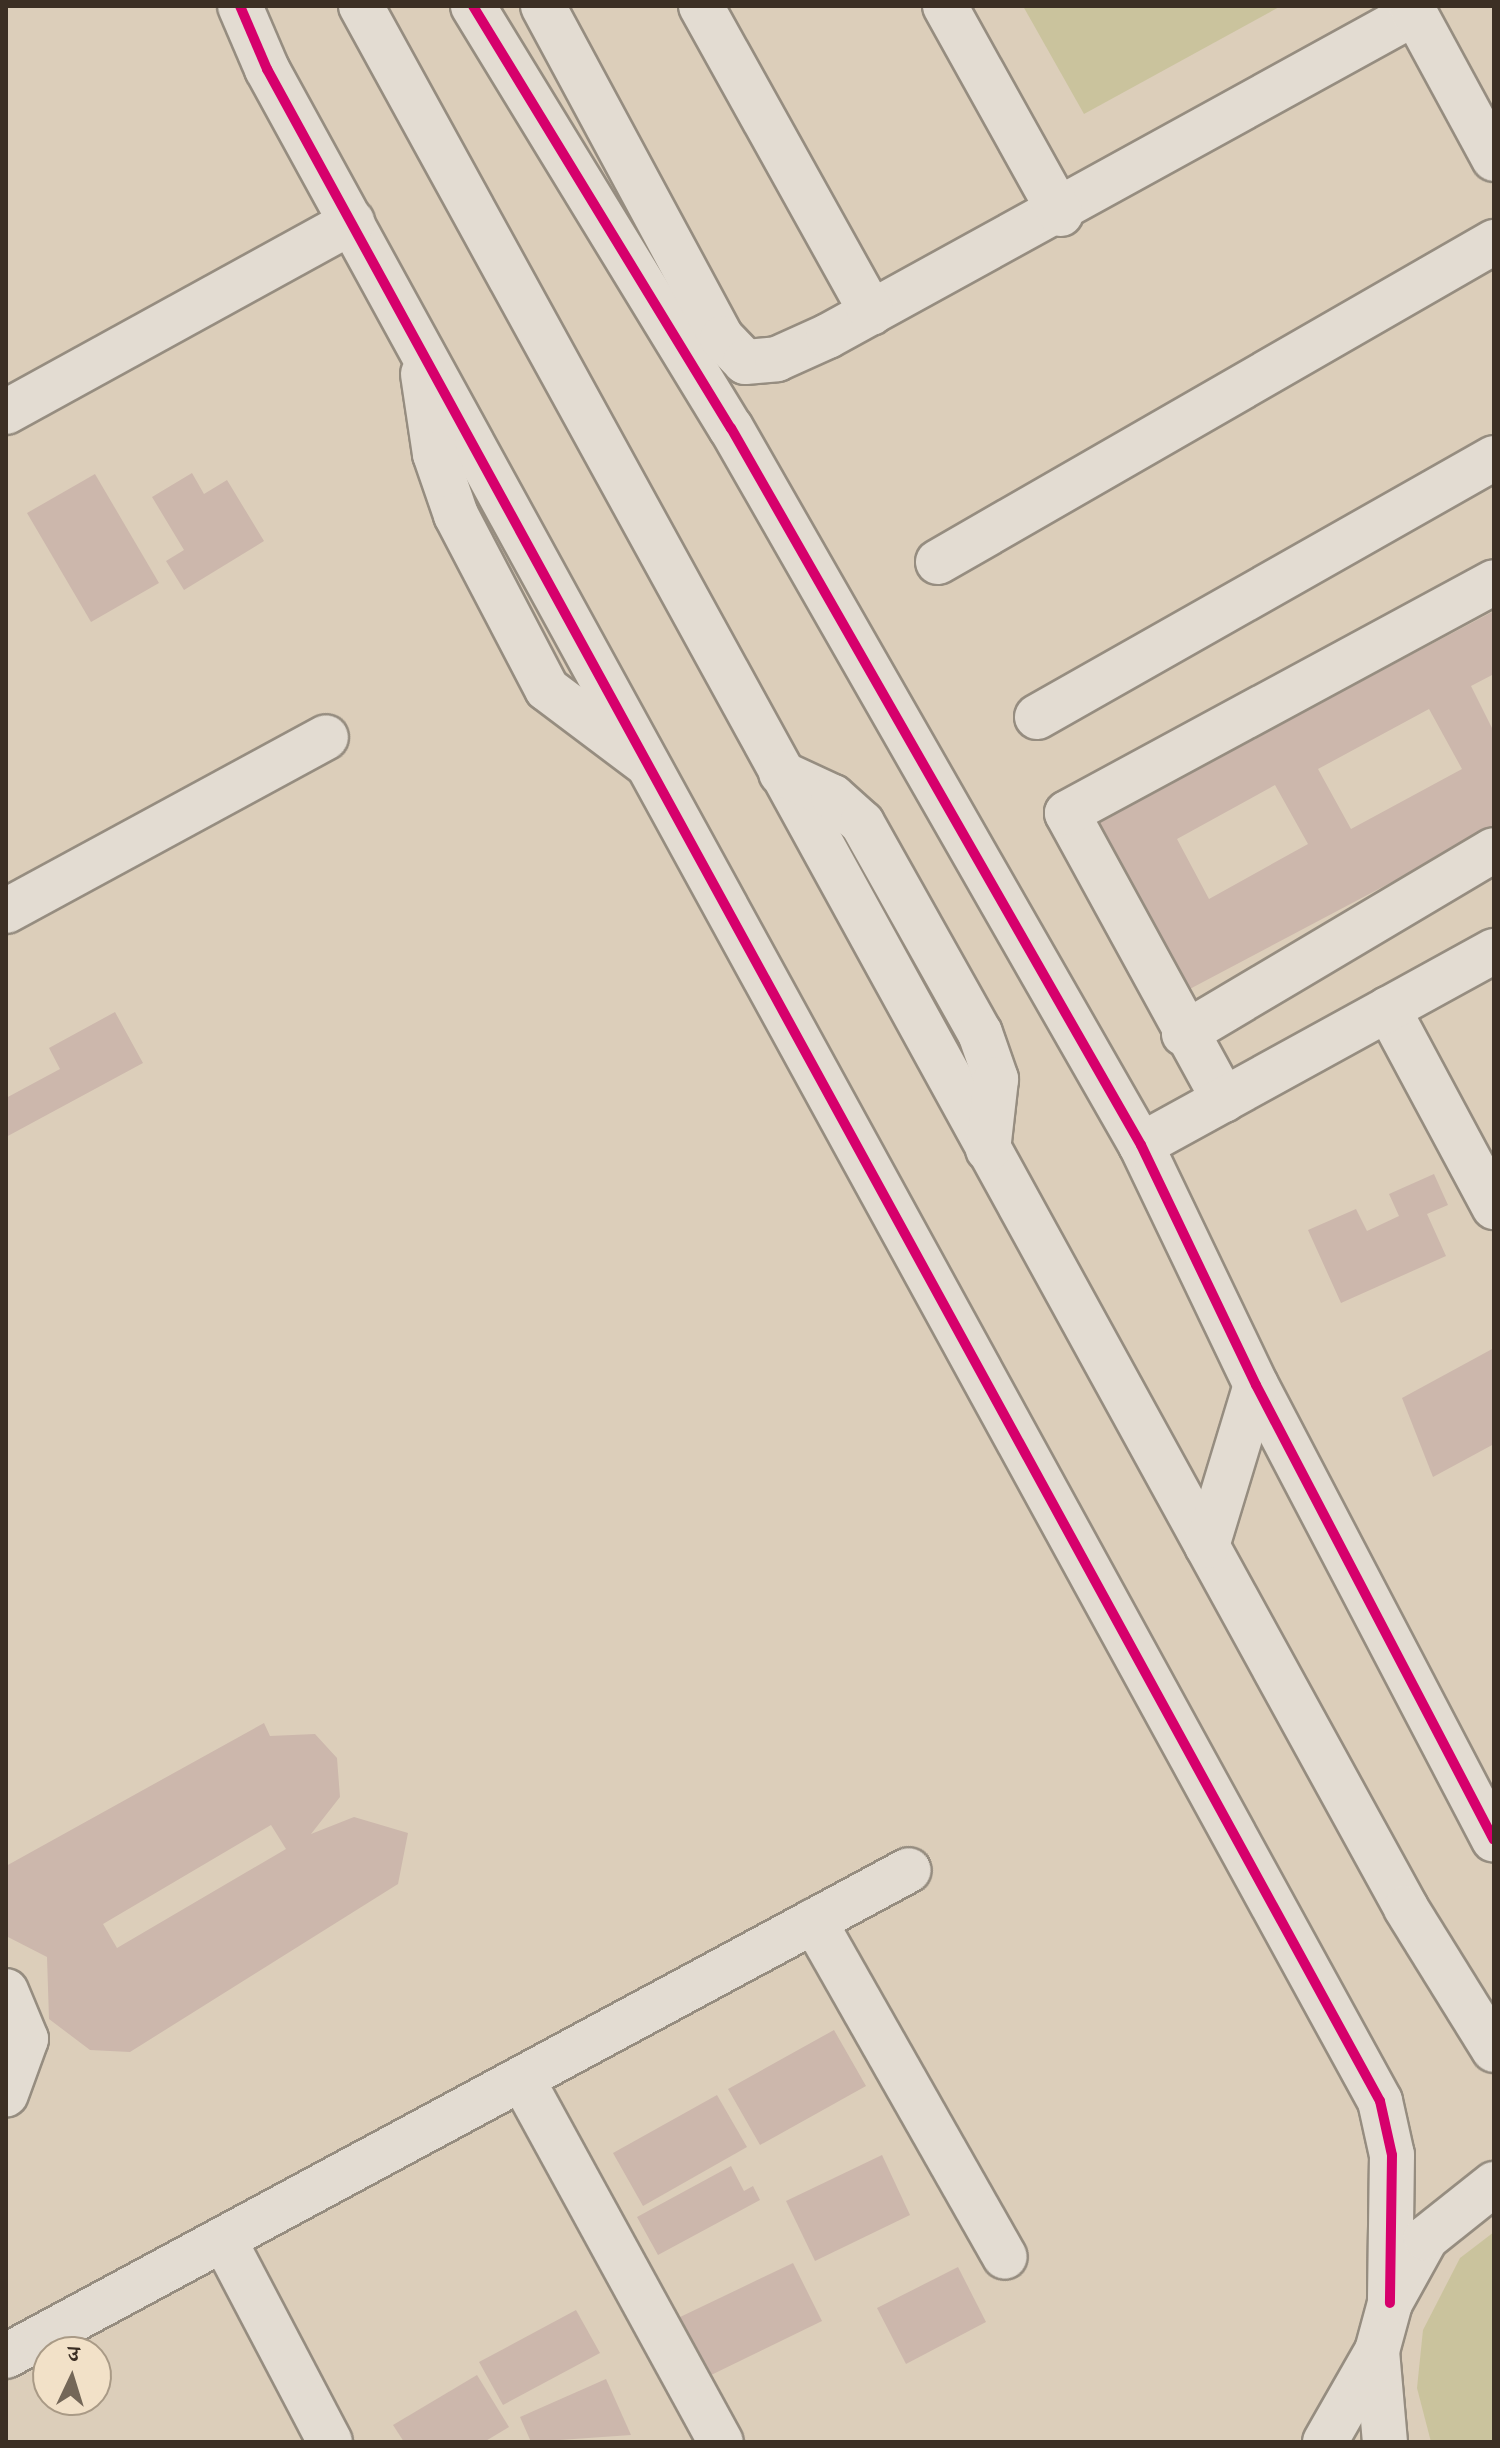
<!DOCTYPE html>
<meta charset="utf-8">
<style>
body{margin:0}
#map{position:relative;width:1500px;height:2448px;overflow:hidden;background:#dcceba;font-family:Cardo,"Noto Serif Devanagari",serif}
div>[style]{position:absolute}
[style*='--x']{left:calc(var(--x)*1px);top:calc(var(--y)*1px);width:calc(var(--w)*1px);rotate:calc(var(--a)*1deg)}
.green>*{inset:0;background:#cac39d}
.building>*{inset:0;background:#ccb7ac}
.roads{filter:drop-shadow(2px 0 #968d80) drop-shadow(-2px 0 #968d80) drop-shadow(0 2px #968d80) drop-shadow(0 -2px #968d80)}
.minor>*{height:44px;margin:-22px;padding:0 22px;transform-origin:22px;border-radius:22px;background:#e3dcd2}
.cycleway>*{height:10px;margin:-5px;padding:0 5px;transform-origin:5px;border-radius:5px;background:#d6006c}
span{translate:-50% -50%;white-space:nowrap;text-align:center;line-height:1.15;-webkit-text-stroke:8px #f2e1c8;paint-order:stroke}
.frame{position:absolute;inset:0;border:8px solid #3c2f24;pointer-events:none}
.north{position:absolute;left:32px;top:2336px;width:80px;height:80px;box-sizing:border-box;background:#f2e1c8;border:2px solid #a99a86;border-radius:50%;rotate:4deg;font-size:22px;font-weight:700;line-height:32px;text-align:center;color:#3c2f24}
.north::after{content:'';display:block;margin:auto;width:28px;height:36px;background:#746758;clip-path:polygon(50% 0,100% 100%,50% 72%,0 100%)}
</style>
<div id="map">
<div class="green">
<i style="clip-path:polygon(1023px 6px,1281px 6px,1084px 114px)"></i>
<i style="clip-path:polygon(1494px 2232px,1494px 2442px,1431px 2442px,1417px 2388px,1423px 2330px,1460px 2258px)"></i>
</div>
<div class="building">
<i style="clip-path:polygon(192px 473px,204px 494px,227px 480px,264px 541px,184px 590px,166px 561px,184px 550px,152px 497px)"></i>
<i style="clip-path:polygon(95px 474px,159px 583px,91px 622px,27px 513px)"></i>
<i style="clip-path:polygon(evenodd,1494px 611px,1494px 674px,1471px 686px,1494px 732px,1494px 828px,1186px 991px,1096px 822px,1494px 611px,1429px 709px,1462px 769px,1351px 829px,1318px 769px,1429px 709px,1494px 611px,1275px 785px,1308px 844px,1209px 899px,1177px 839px,1275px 785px)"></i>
<i style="clip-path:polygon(115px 1012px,143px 1063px,6px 1137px,6px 1098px,60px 1069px,49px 1048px)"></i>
<i style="clip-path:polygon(1434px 1174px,1448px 1205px,1427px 1214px,1446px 1256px,1341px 1303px,1308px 1230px,1356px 1209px,1367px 1231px,1399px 1216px,1389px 1194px)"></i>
<i style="clip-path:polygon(1494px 1348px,1494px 1444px,1433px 1477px,1402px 1398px)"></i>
<i style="clip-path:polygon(evenodd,264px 1723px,270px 1736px,315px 1734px,337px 1758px,340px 1797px,311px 1834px,354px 1817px,408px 1833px,398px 1884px,130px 2052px,90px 2050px,49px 2019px,47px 1957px,6px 1936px,6px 1866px,264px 1723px,271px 1825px,286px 1849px,117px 1948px,103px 1924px,271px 1825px)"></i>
<i style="clip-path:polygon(834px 2030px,866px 2086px,760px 2145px,728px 2089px)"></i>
<i style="clip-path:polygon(717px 2095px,747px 2147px,643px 2206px,613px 2153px)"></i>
<i style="clip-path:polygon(882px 2155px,910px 2215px,815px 2261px,786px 2201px)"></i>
<i style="clip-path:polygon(731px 2166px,744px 2191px,753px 2186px,760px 2200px,658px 2255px,637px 2217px)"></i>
<i style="clip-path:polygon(793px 2263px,822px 2321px,707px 2377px,678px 2318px)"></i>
<i style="clip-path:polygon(958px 2267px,986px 2322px,906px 2364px,877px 2308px)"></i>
<i style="clip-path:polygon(576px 2310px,600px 2353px,503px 2405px,479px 2362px)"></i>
<i style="clip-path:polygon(477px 2375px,509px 2427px,484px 2442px,404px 2442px,393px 2425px)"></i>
<i style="clip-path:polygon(606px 2379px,631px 2435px,531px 2442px,520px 2417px)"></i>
</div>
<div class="roads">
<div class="minor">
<i style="--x:240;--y:6;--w:69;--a:66.8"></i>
<i style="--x:267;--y:69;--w:2317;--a:61.29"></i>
<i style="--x:1380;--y:2101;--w:55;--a:77.5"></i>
<i style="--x:1392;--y:2155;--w:148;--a:90.8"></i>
<i style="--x:361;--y:6;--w:2170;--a:61.21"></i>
<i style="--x:1406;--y:1908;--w:167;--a:58.2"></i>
<i style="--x:473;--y:6;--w:495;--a:58.6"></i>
<i style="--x:731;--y:428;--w:826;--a:60.24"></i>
<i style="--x:1141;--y:1145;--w:266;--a:64.4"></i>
<i style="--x:1256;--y:1385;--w:513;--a:62.39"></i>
<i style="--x:543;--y:6;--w:377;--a:61.7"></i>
<i style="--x:722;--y:338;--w:33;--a:46"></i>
<i style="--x:745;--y:362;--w:32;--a:-5"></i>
<i style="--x:777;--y:359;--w:56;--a:-24.3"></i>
<i style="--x:828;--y:336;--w:670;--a:-28.82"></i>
<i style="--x:701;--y:6;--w:351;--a:60.9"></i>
<i style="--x:945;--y:6;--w:238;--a:60.9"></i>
<i style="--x:1411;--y:6;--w:174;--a:61.5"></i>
<i style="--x:423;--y:374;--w:81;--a:81.5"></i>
<i style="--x:435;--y:454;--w:65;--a:71"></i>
<i style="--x:456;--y:515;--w:196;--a:62.4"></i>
<i style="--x:547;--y:689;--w:125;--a:36.9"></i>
<i style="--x:6;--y:412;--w:395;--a:-28.8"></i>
<i style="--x:938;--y:562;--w:642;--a:-29.92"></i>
<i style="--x:1037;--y:717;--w:525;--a:-29.54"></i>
<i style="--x:781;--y:773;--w:57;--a:24.8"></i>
<i style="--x:833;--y:797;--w:39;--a:42"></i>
<i style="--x:862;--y:823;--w:241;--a:60.7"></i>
<i style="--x:980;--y:1033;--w:49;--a:70.8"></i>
<i style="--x:996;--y:1079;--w:71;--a:96.4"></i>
<i style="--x:6;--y:911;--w:364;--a:-28.5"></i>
<i style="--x:1388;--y:1009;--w:225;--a:61.8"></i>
<i style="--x:1184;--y:1034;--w:360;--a:-30.7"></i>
<i style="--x:1224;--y:1100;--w:327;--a:-118.7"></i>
<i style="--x:1067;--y:813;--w:485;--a:-28.4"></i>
<i style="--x:1141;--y:1145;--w:403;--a:-28.8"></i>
<i style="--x:1207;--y:1546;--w:168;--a:-73.1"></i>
<i style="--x:814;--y:1921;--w:386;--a:60.4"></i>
<i style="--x:6;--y:1991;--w:52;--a:67.4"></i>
<i style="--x:26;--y:2039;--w:59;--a:110"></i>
<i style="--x:522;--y:2079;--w:414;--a:61.3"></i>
<i style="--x:224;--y:2240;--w:228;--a:62.3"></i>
<i style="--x:1377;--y:2351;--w:91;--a:85"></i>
<i style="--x:6;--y:2356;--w:1025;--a:-28.29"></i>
<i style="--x:1325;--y:2442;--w:105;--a:-60.3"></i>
<i style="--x:1377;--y:2351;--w:50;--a:-74.8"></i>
<i style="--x:1390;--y:2303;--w:74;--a:-61"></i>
<i style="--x:1426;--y:2238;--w:87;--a:-38.5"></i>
</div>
</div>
<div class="cycleway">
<i style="--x:240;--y:6;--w:69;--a:66.8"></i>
<i style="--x:267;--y:69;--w:2317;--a:61.29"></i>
<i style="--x:1380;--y:2101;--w:55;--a:77.5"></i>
<i style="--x:1392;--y:2155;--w:148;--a:90.8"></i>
<i style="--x:473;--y:6;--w:495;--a:58.6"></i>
<i style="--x:731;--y:428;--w:826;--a:60.24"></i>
<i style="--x:1141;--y:1145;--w:266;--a:64.4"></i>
<i style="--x:1256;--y:1385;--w:513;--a:62.39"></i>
</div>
<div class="frame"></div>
<div class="north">उ</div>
</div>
